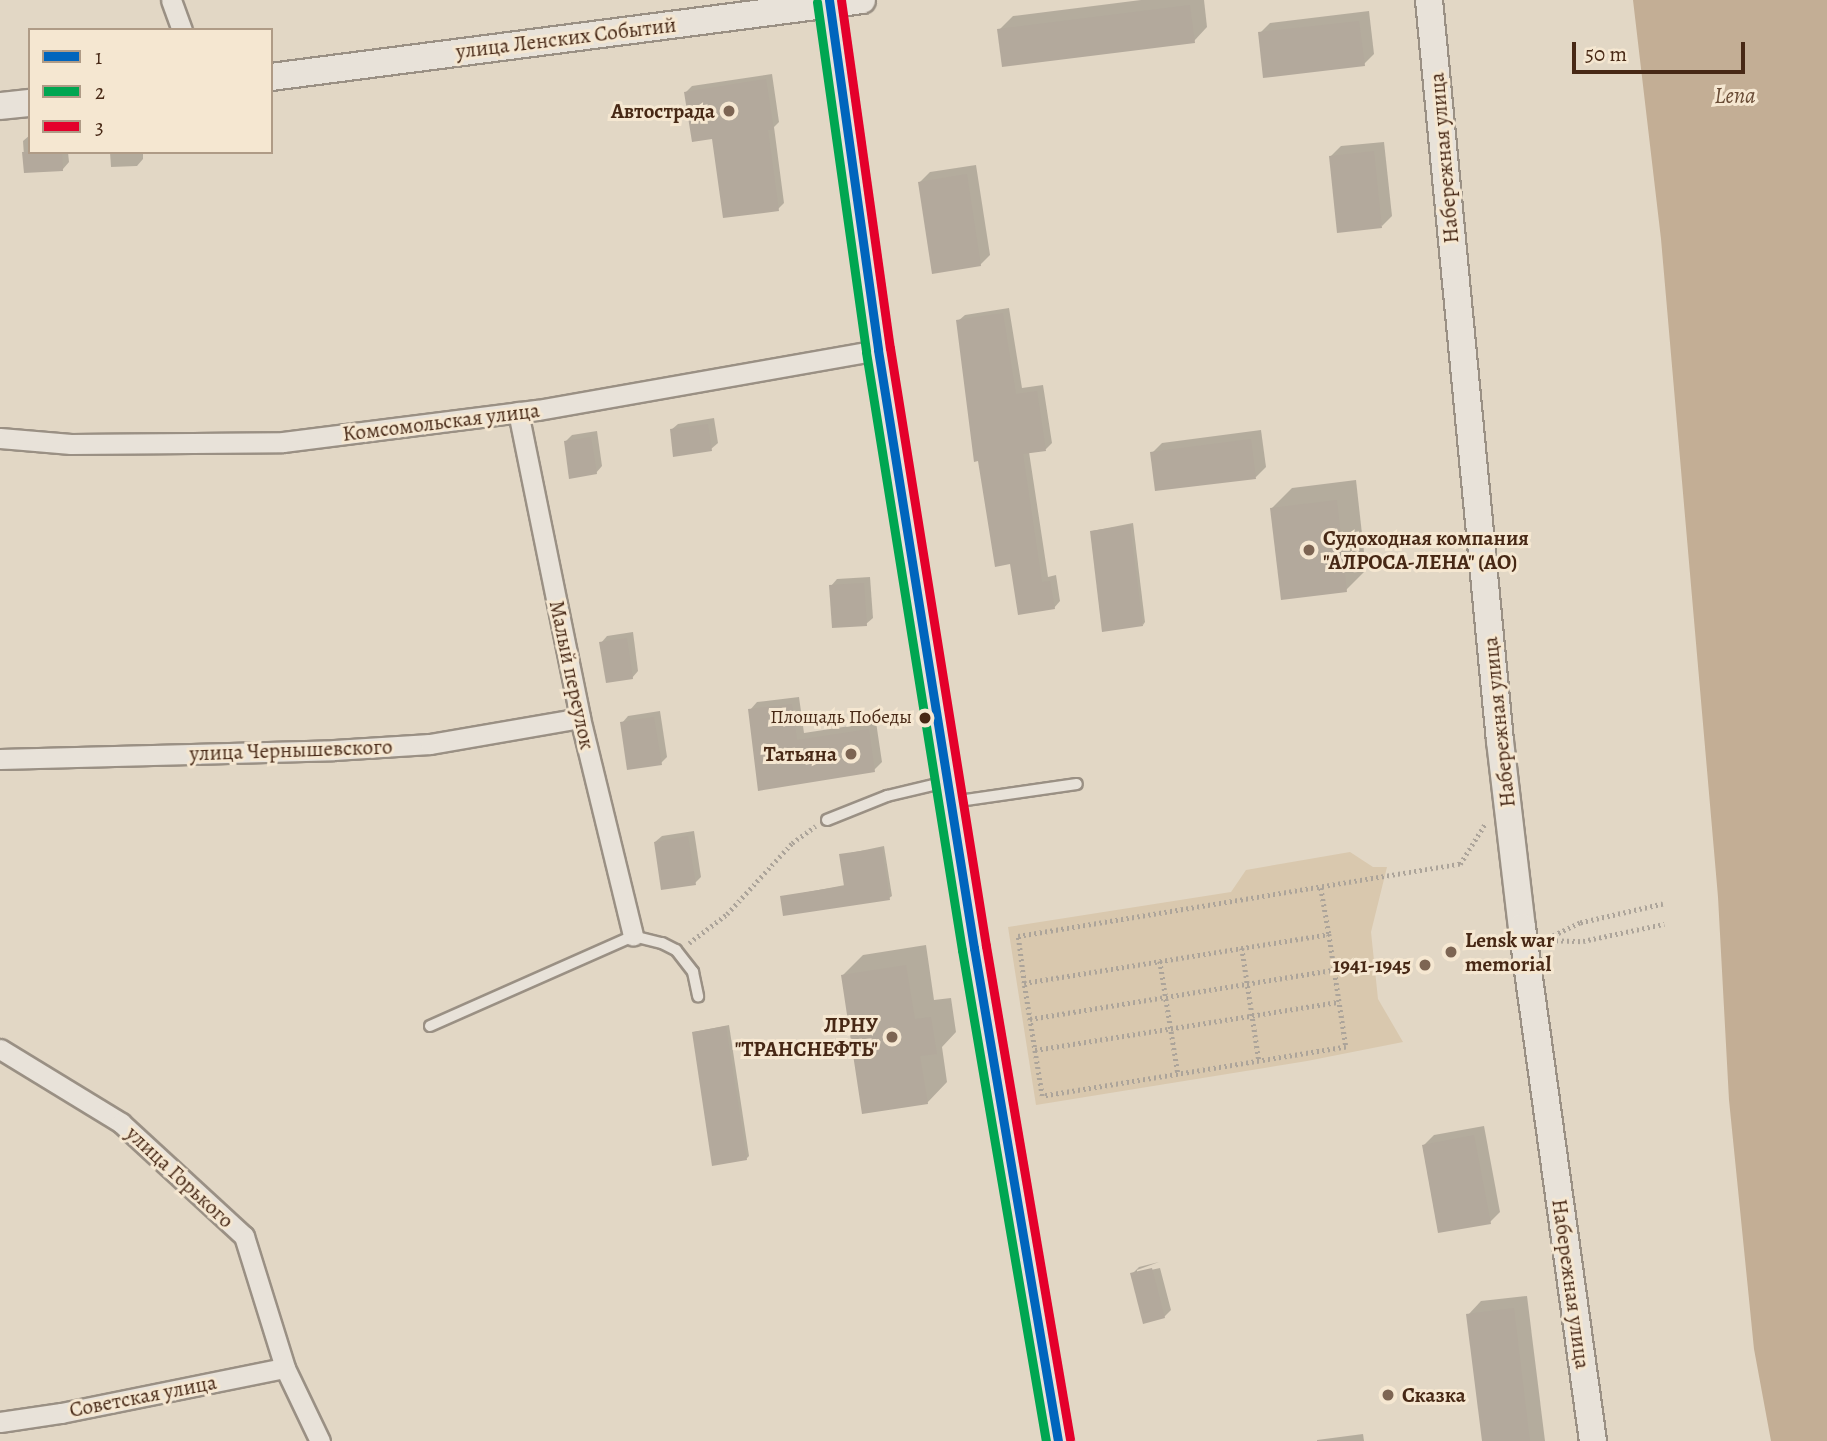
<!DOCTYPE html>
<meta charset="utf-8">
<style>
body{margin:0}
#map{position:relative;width:1827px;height:1441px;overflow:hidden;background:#e2d7c5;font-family:Alegreya,serif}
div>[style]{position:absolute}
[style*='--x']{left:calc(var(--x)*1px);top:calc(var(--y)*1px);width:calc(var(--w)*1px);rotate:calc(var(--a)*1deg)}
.green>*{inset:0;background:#d9c8ae}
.water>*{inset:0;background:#c3ae95}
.shadow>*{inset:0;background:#0003}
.building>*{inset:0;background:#b3a99c}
.path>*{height:4.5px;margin-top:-2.25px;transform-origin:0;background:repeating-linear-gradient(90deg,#aca49a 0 2px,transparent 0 5.5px)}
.roads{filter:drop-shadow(2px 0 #9a9084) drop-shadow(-2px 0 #9a9084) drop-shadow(0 2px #9a9084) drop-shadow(0 -2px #9a9084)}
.lane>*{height:10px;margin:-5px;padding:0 5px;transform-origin:5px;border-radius:5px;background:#e8e2d9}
.street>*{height:19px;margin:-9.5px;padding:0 9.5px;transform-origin:9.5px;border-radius:9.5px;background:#e8e2d9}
.secondary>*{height:26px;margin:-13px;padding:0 13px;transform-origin:13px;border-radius:13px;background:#e8e2d9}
.bus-1>*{height:9px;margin:-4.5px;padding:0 4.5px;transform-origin:4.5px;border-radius:4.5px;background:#0065bd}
.bus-2>*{height:9px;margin:-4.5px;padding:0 4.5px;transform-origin:4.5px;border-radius:4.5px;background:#00a651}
.bus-3>*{height:9px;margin:-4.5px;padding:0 4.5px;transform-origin:4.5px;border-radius:4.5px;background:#e4002b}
.dots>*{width:19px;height:19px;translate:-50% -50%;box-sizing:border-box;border:4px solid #f5e7d1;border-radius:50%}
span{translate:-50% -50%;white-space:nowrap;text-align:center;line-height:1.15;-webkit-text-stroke:6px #f5e7d1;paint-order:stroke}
.bus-label{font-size:19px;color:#472815}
.right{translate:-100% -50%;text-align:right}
.street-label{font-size:21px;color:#472815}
.poi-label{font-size:21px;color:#472815;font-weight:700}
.left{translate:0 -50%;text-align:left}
.water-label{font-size:23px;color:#684b35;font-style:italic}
.legend{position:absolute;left:28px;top:28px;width:245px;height:126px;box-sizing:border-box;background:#f5e7d1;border:2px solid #af9b86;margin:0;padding:9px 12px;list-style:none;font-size:21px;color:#472815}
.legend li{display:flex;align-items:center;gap:14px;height:35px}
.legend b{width:35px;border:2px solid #af9b86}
.scale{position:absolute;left:1572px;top:42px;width:173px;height:32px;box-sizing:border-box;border:4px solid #472815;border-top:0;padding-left:9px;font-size:21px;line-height:24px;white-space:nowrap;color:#472815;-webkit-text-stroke:5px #f5e7d1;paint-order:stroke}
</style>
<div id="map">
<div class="green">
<i style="clip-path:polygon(1350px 852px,1373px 867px,1387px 867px,1371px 932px,1378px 999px,1403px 1042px,1307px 1061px,1036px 1105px,1008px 927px,1231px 892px,1246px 870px)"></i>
</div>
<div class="water">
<i style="clip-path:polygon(1633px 0,1827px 0,1827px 1441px,1771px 1441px,1754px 1349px,1729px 1100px,1718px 897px,1661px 239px)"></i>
</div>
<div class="shadow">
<i style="clip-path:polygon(1141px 0,1204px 0,1207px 27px,1194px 41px,999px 30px,1013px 16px)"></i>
<i style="clip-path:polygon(1369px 11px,1374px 54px,1364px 64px,1260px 33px,1270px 23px)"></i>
<i style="clip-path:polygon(772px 74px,779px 122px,774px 127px,784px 203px,778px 209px,686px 92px,692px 86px)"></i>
<i style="clip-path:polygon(30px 135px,30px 152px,68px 152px,69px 162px,63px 169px,25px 171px,23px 141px)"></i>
<i style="clip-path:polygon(1384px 142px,1392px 216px,1382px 226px,1330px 157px,1341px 146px)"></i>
<i style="clip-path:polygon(110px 152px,143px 152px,143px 159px,137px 166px,111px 167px)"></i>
<i style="clip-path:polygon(976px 165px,990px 255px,980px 265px,920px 182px,930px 172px)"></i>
<i style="clip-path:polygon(1009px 308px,1022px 388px,1043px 385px,1052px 443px,1046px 449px,1029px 452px,1048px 577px,1056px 575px,1060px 601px,1054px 608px,1012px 562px,958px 321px,965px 315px)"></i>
<i style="clip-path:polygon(714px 418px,718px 443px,711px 449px,671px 430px,678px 424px)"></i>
<i style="clip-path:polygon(1261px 430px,1266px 467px,1256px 477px,1152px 453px,1162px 443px)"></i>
<i style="clip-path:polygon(597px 431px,602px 466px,596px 473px,566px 441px,572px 435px)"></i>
<i style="clip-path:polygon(1356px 480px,1366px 570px,1346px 590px,1272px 508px,1292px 488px)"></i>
<i style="clip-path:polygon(1133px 523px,1145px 622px,1143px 625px,1092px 531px)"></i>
<i style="clip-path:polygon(870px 577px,873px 618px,866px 624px,831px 586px,837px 579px)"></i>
<i style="clip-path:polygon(633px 632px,638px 671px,632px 678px,601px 643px,607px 636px)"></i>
<i style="clip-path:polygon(799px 697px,804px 733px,876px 722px,882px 762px,874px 770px,760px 789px,750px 710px,757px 702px)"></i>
<i style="clip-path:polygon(660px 711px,667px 757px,661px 763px,622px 723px,628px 716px)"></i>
<i style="clip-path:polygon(694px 831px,701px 877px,695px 883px,655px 842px,662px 836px)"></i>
<i style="clip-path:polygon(884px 846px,892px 896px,889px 898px,782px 897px,845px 885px,841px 855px)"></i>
<i style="clip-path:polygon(926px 945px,934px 1000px,951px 998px,956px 1032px,942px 1047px,947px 1082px,927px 1103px,843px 975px,863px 955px)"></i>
<i style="clip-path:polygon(729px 1025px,749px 1156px,746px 1159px,694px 1032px)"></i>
<i style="clip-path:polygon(1484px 1126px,1500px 1212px,1490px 1222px,1424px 1145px,1434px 1135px)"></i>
<i style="clip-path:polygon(1159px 1262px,1137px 1270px,1137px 1273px,1160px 1268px,1171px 1310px,1164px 1317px,1132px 1274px,1139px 1267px)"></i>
<i style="clip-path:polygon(1527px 1296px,1545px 1441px,1483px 1441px,1468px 1315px,1481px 1301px)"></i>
<i style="clip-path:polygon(1363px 1434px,1364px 1441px,1317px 1441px,1317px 1440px)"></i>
</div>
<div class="building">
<i style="clip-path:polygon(1190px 5px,1195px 43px,1002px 67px,997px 29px)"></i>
<i style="clip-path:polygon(1359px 21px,1365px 66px,1263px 78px,1258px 32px)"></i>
<i style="clip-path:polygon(766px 79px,774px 130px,768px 130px,779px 211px,723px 218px,712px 139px,692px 142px,684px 92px)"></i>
<i style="clip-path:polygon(1374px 151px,1382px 228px,1337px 233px,1329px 156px)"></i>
<i style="clip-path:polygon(22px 152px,62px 152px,63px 171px,24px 173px)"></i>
<i style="clip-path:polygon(967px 174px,981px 266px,932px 274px,918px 182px)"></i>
<i style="clip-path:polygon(1003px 313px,1016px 394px,1037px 391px,1046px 451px,1023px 454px,1042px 582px,1050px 581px,1055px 609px,1018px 615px,1010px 564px,995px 567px,978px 461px,974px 462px,956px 320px)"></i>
<i style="clip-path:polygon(708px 424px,712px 451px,673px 457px,670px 429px)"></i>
<i style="clip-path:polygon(591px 437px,597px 474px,569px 479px,564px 441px)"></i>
<i style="clip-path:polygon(1251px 439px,1256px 479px,1155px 491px,1150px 452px)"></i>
<i style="clip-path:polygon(1337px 500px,1347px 592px,1281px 600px,1270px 508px)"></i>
<i style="clip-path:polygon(1130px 525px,1143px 626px,1102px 632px,1090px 531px)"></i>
<i style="clip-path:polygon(864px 583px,867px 626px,832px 628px,829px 585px)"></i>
<i style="clip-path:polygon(627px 638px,633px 679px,606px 683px,599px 642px)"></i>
<i style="clip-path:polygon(792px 704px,797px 740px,869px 729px,875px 772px,758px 791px,748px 709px)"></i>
<i style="clip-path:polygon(654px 717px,662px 765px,627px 770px,620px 722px)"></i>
<i style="clip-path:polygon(688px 836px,696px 885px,661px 890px,654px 842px)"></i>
<i style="clip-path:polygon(882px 848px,890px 900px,783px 916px,780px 896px,844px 886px,839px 854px)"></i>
<i style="clip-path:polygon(906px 965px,915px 1019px,931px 1017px,937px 1054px,920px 1056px,928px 1104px,862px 1114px,841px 975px)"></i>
<i style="clip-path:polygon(726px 1026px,747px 1160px,712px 1166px,692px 1032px)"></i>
<i style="clip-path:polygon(1474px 1135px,1491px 1224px,1438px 1233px,1422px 1145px)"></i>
<i style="clip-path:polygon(1152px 1268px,1165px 1318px,1143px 1324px,1130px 1273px)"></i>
<i style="clip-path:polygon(1514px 1308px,1530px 1441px,1482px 1441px,1466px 1314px)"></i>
</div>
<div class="path">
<i style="--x:1321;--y:888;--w:47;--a:80.1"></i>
<i style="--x:1663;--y:904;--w:85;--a:167.1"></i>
<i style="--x:1580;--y:923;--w:39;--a:154"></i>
<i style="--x:1545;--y:940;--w:38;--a:2"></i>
<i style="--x:1583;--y:941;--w:83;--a:-11.9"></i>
<i style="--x:1329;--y:934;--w:114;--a:81.4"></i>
<i style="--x:1346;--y:1047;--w:308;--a:170.8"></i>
<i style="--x:1042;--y:1096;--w:114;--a:-99.1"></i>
<i style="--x:1024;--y:983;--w:309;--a:-9.1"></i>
<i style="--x:689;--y:943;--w:48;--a:-37.3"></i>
<i style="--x:727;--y:914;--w:96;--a:-47.5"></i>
<i style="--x:792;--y:843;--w:29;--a:-36"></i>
<i style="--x:1242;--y:948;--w:114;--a:81.4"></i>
<i style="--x:1160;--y:961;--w:114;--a:80.9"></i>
<i style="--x:1024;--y:983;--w:47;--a:-97.3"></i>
<i style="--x:1018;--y:936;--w:448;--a:-9.3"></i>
<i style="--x:1460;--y:864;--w:47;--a:-58"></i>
<i style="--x:1030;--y:1019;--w:308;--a:-9.2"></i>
<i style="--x:1035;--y:1050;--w:308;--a:-9"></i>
</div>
<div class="roads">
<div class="lane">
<i style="--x:952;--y:802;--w:126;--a:-8.2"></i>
<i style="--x:827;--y:820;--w:65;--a:-21.8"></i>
<i style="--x:887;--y:796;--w:61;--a:-13.3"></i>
<i style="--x:430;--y:1026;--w:222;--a:-23.9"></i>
<i style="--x:633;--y:936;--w:30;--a:14"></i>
<i style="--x:662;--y:943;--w:16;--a:27"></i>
<i style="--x:676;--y:950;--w:28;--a:52"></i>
<i style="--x:693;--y:972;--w:25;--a:78"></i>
</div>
<div class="street">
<i style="--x:171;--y:0;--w:32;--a:70"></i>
<i style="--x:518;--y:412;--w:312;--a:78.5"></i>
<i style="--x:580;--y:718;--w:224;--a:76.3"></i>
<i style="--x:0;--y:438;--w:71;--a:4.8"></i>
<i style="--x:71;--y:444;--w:212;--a:-0.5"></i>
<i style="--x:283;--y:442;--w:257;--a:-7.2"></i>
<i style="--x:538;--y:410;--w:345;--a:-10"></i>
<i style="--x:0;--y:759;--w:334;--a:-1.5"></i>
<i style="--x:334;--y:750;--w:96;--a:-3.6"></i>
<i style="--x:430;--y:744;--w:152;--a:-9.8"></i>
<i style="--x:0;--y:1049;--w:142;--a:31.4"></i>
<i style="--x:121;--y:1123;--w:167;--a:42.6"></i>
<i style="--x:244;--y:1236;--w:138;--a:72.7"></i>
<i style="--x:285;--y:1368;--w:81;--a:64.4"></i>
<i style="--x:0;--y:1422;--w:62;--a:-8.4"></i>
<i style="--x:61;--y:1413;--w:228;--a:-11.4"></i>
</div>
<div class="secondary">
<i style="--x:829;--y:0;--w:353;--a:82"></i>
<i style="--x:878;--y:350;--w:606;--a:80.88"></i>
<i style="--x:974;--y:948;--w:500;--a:80.33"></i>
<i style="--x:1429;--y:0;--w:744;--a:84.53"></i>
<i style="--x:1500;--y:741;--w:187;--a:83.3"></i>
<i style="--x:1522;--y:927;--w:519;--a:82.14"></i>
<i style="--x:271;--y:77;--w:596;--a:-7.42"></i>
<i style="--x:0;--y:106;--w:30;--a:-6"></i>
</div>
</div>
<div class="bus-1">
<i style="--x:829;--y:0;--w:353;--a:82"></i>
<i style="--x:878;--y:350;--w:606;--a:80.88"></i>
<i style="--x:974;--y:948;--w:500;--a:80.33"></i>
</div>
<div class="bus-2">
<i style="--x:817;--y:2;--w:353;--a:82"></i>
<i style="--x:866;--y:352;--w:606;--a:80.88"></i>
<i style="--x:962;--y:950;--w:498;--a:80.3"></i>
</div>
<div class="bus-3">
<i style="--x:841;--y:0;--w:351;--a:82"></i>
<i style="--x:890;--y:348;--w:606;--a:80.88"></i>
<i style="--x:986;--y:946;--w:500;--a:80.33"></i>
</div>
<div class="dots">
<i style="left:729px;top:111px;background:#7d6553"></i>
<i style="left:1309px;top:550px;background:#7d6553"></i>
<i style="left:925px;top:718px;background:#472815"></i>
<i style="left:851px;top:754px;background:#7d6553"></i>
<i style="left:1451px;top:952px;background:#7d6553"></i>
<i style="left:1425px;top:965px;background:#7d6553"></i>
<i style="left:892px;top:1037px;background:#7d6553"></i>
<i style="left:1388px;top:1395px;background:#7d6553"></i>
</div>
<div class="bus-label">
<span class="right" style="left:912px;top:718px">Площадь Победы</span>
</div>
<div class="street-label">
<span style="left:566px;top:38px;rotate:-7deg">улица Ленских Событий</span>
<span style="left:1444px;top:158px;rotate:-95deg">Набережная улица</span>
<span style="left:441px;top:422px;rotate:-7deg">Комсомольская улица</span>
<span style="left:572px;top:675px;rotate:78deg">Малый переулок</span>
<span style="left:1499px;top:722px;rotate:-96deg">Набережная улица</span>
<span style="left:291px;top:750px;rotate:-2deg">улица Чернышевского</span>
<span style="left:180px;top:1177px;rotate:43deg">улица Горького</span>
<span style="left:1571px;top:1284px;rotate:82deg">Набережная улица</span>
<span style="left:143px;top:1396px;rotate:-11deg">Советская улица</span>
</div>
<div class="poi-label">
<span class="right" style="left:715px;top:111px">Автострада</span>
<span class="left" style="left:1323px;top:550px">Судоходная компания<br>"АЛРОСА-ЛЕНА" (АО)</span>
<span class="right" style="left:837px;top:754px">Татьяна</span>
<span class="left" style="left:1465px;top:952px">Lensk war<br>memorial</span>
<span class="right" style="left:1411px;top:965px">1941-1945</span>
<span class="right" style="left:878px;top:1037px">ЛРНУ<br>"ТРАНСНЕФТЬ"</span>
<span class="left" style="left:1402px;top:1395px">Сказка</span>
</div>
<div class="water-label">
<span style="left:1735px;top:96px">Lena</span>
</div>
<ul class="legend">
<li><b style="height:9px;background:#0065bd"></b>1</li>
<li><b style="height:9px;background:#00a651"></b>2</li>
<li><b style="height:9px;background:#e4002b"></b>3</li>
</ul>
<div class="scale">50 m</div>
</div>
